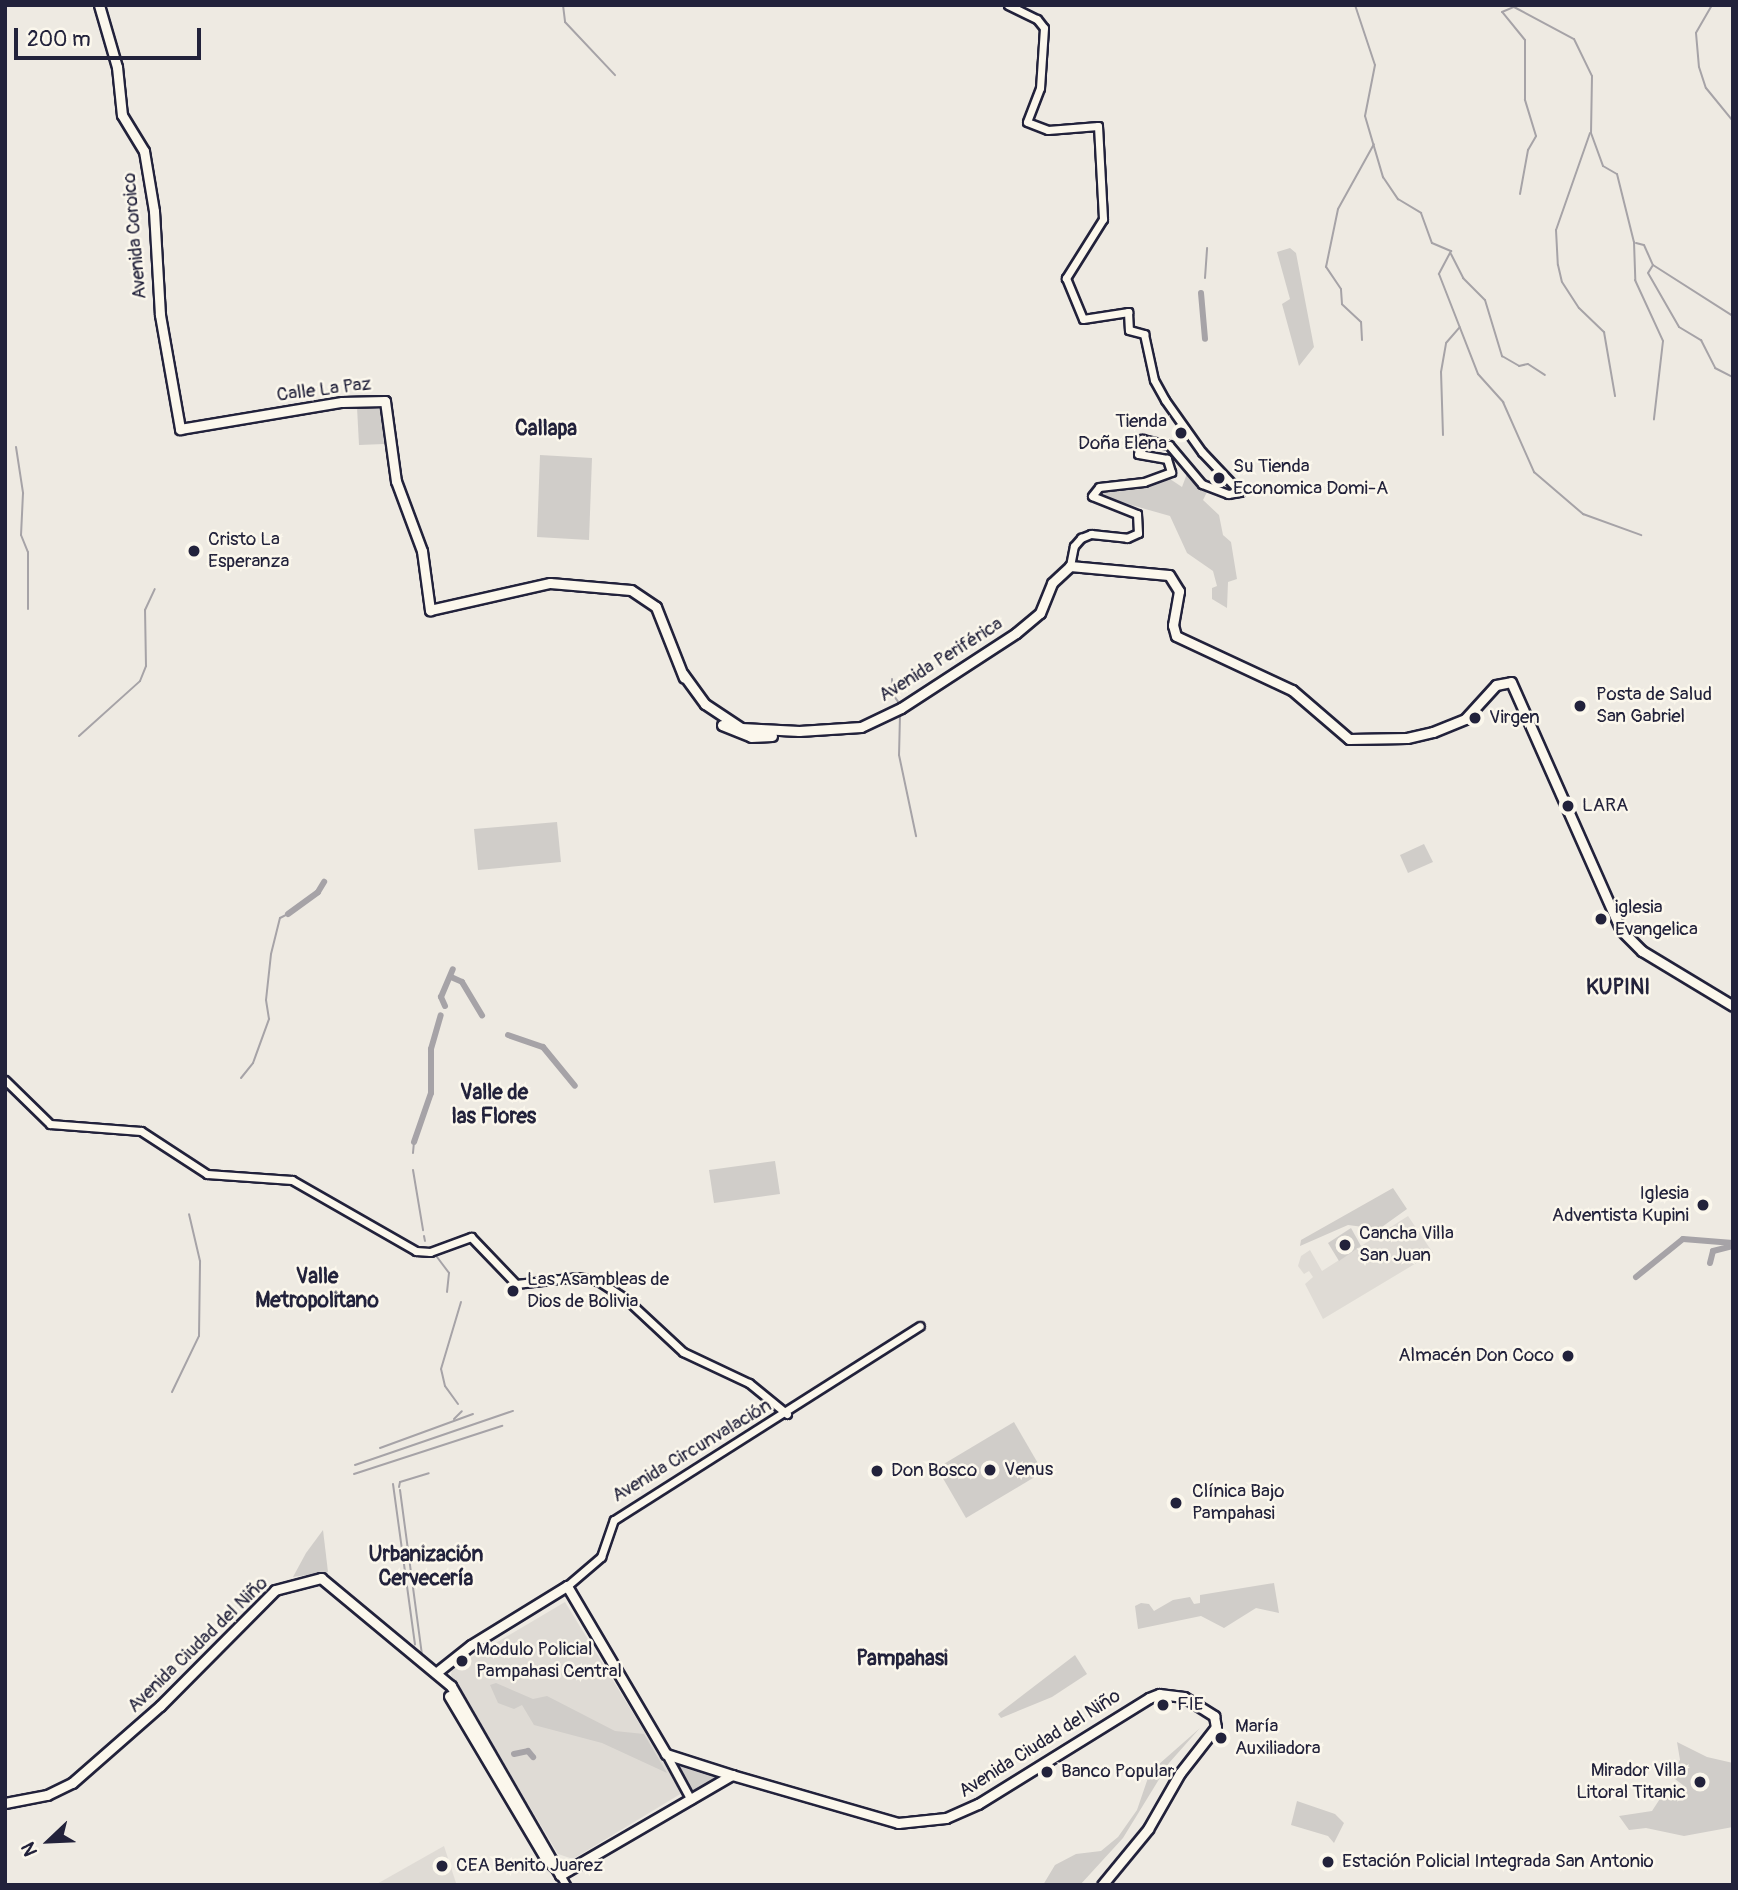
<!DOCTYPE html>
<meta charset="utf-8">
<style>
body{margin:0}
#map{position:relative;width:1738px;height:1890px;overflow:hidden;background:#eeeae2;font-family:Pangolin,sans-serif}
div>[style]{position:absolute}
[style*='--x']{left:calc(var(--x)*1px);top:calc(var(--y)*1px);width:calc(var(--w)*1px);rotate:calc(var(--a)*1deg)}
.built>*{inset:0;background:#dfdbd5}
.green>*{inset:0;background:#d0cdc9}
.stream>*{height:2px;margin:-1px;padding:0 1px;transform-origin:1px;border-radius:1px;background:#a6a3a7}
.canal>*{height:6px;margin:-3px;padding:0 3px;transform-origin:3px;border-radius:3px;background:#a6a3a7}
.roads{filter:drop-shadow(2px 0 #22223b) drop-shadow(-2px 0 #22223b) drop-shadow(0 2px #22223b) drop-shadow(0 -2px #22223b)}
.minor>*{height:7px;margin:-3.5px;padding:0 3.5px;transform-origin:3.5px;border-radius:3.5px;background:#fbf7ec}
.major>*{height:9px;margin:-4.5px;padding:0 4.5px;transform-origin:4.5px;border-radius:4.5px;background:#fbf7ec}
.dots>*{width:19px;height:19px;translate:-50% -50%;box-sizing:border-box;border:4px solid #fbf7ec;border-radius:50%}
span{translate:-50% -50%;white-space:nowrap;text-align:center;line-height:1.15;-webkit-text-stroke:5px #fbf7ec;paint-order:stroke}
.street-label{font-size:19px;color:#22223b}
.poi-label{font-size:19px;color:#22223b}
.right{translate:-100% -50%;text-align:right}
.left{translate:0 -50%;text-align:left}
.neighbourhood-label{font-size:21px;color:#22223b;font-weight:700}
.frame{position:absolute;inset:0;border:7px solid #22223b;pointer-events:none}
.north{position:absolute;left:14px;top:1806px;width:70px;height:70px;-webkit-text-stroke:5px #fbf7ec;paint-order:stroke;rotate:247deg;font-size:19px;font-weight:700;line-height:28px;text-align:center;color:#22223b}
.north::after{content:'';display:block;margin:auto;width:24px;height:32px;background:#22223b;clip-path:polygon(50% 0,100% 100%,50% 72%,0 100%)}
.scale{position:absolute;left:14px;top:28px;width:187px;height:32px;box-sizing:border-box;border:4px solid #22223b;border-top:0;padding-left:9px;font-size:21px;line-height:24px;white-space:nowrap;color:#22223b;-webkit-text-stroke:5px #fbf7ec;paint-order:stroke}
</style>
<div id="map">
<div class="built">
<i style="clip-path:polygon(1408px 1216px,1433px 1253px,1323px 1319px,1305px 1284px,1313px 1277px,1309px 1271px,1304px 1274px,1298px 1266px,1301px 1256px,1310px 1250px,1322px 1271px)"></i>
<i style="clip-path:polygon(565px 1602px,682px 1793px,573px 1859px,558px 1854px,451px 1675px,452px 1669px)"></i>
<i style="clip-path:polygon(444px 1846px,456px 1883px,375px 1885px)"></i>
</div>
<div class="green">
<i style="clip-path:polygon(1290px 248px,1296px 253px,1314px 347px,1299px 366px,1282px 304px,1290px 299px,1277px 252px)"></i>
<i style="clip-path:polygon(382px 406px,384px 444px,359px 445px,357px 407px)"></i>
<i style="clip-path:polygon(540px 455px,592px 458px,589px 540px,537px 537px)"></i>
<i style="clip-path:polygon(1188px 471px,1208px 490px,1203px 500px,1219px 515px,1223px 535px,1231px 542px,1237px 579px,1228px 582px,1227px 608px,1212px 599px,1212px 588px,1217px 586px,1213px 571px,1187px 553px,1170px 516px,1096px 495px,1098px 490px,1170px 479px,1182px 487px)"></i>
<i style="clip-path:polygon(557px 822px,561px 862px,478px 870px,474px 829px)"></i>
<i style="clip-path:polygon(1424px 844px,1433px 862px,1408px 873px,1400px 855px)"></i>
<i style="clip-path:polygon(775px 1161px,780px 1194px,714px 1203px,709px 1170px)"></i>
<i style="clip-path:polygon(1393px 1188px,1407px 1209px,1379px 1229px,1348px 1225px,1300px 1246px,1301px 1240px)"></i>
<i style="clip-path:polygon(1351px 1228px,1361px 1246px,1339px 1261px,1328px 1243px)"></i>
<i style="clip-path:polygon(1014px 1422px,1043px 1472px,966px 1518px,937px 1468px)"></i>
<i style="clip-path:polygon(323px 1530px,328px 1572px,293px 1577px,306px 1553px)"></i>
<i style="clip-path:polygon(1274px 1583px,1279px 1613px,1256px 1608px,1224px 1628px,1201px 1616px,1138px 1629px,1135px 1606px,1141px 1603px,1149px 1604px,1154px 1611px,1173px 1600px,1190px 1597px,1194px 1604px,1200px 1603px,1200px 1595px)"></i>
<i style="clip-path:polygon(1075px 1655px,1087px 1674px,1052px 1697px,1001px 1718px,998px 1714px)"></i>
<i style="clip-path:polygon(496px 1683px,533px 1699px,547px 1696px,615px 1731px,644px 1734px,667px 1773px,602px 1743px,534px 1725px,522px 1705px,514px 1709px,498px 1703px,490px 1685px)"></i>
<i style="clip-path:polygon(1200px 1728px,1169px 1763px,1123px 1838px,1080px 1885px,1043px 1885px,1055px 1865px,1076px 1854px,1101px 1851px,1118px 1837px,1137px 1810px,1150px 1772px)"></i>
<i style="clip-path:polygon(1677px 1742px,1707px 1757px,1733px 1763px,1733px 1827px,1684px 1836px,1646px 1828px,1629px 1830px,1619px 1816px,1652px 1811px,1667px 1788px,1687px 1788px,1671px 1776px,1680px 1760px)"></i>
<i style="clip-path:polygon(676px 1763px,717px 1776px,717px 1778px,690px 1792px)"></i>
<i style="clip-path:polygon(1297px 1801px,1335px 1814px,1344px 1823px,1334px 1843px,1328px 1836px,1291px 1825px)"></i>
</div>
<div class="stream">
<i style="--x:563;--y:5;--w:17;--a:83"></i>
<i style="--x:565;--y:22;--w:73;--a:46.7"></i>
<i style="--x:1355;--y:5;--w:63;--a:71.6"></i>
<i style="--x:1375;--y:65;--w:52;--a:101.1"></i>
<i style="--x:1365;--y:116;--w:64;--a:73.6"></i>
<i style="--x:1383;--y:177;--w:27;--a:56"></i>
<i style="--x:1398;--y:199;--w:27;--a:31"></i>
<i style="--x:1421;--y:213;--w:32;--a:70"></i>
<i style="--x:1432;--y:243;--w:21;--a:23"></i>
<i style="--x:1451;--y:251;--w:26;--a:118"></i>
<i style="--x:1439;--y:274;--w:107;--a:68.7"></i>
<i style="--x:1478;--y:374;--w:38;--a:48"></i>
<i style="--x:1503;--y:402;--w:77;--a:66.1"></i>
<i style="--x:1534;--y:472;--w:65;--a:40.6"></i>
<i style="--x:1583;--y:514;--w:62;--a:19.9"></i>
<i style="--x:1712;--y:5;--w:32;--a:120"></i>
<i style="--x:1696;--y:33;--w:34;--a:85"></i>
<i style="--x:1699;--y:67;--w:22;--a:72"></i>
<i style="--x:1706;--y:88;--w:43;--a:50.7"></i>
<i style="--x:1590;--y:133;--w:103;--a:109.3"></i>
<i style="--x:1556;--y:230;--w:35;--a:87"></i>
<i style="--x:1558;--y:265;--w:17;--a:77"></i>
<i style="--x:1562;--y:282;--w:31;--a:57"></i>
<i style="--x:1579;--y:308;--w:35;--a:44"></i>
<i style="--x:1604;--y:332;--w:65;--a:80.2"></i>
<i style="--x:1520;--y:194;--w:45;--a:-79.7"></i>
<i style="--x:1528;--y:150;--w:16;--a:-60"></i>
<i style="--x:1536;--y:136;--w:38;--a:-107"></i>
<i style="--x:1525;--y:100;--w:60;--a:-90"></i>
<i style="--x:1525;--y:40;--w:36;--a:-129"></i>
<i style="--x:1502;--y:12;--w:13;--a:-23"></i>
<i style="--x:1514;--y:7;--w:68;--a:28.1"></i>
<i style="--x:1574;--y:39;--w:41;--a:64.1"></i>
<i style="--x:1592;--y:76;--w:57;--a:91"></i>
<i style="--x:1591;--y:133;--w:35;--a:70"></i>
<i style="--x:1603;--y:166;--w:16;--a:30"></i>
<i style="--x:1617;--y:174;--w:70;--a:76"></i>
<i style="--x:1634;--y:242;--w:38;--a:88"></i>
<i style="--x:1635;--y:280;--w:67;--a:65.3"></i>
<i style="--x:1663;--y:341;--w:79;--a:96.6"></i>
<i style="--x:1636;--y:243;--w:8;--a:14"></i>
<i style="--x:1644;--y:245;--w:22;--a:66"></i>
<i style="--x:1653;--y:265;--w:95;--a:32.5"></i>
<i style="--x:1451;--y:254;--w:27;--a:63"></i>
<i style="--x:1463;--y:278;--w:31;--a:45"></i>
<i style="--x:1485;--y:300;--w:59;--a:73.1"></i>
<i style="--x:1502;--y:356;--w:20;--a:30"></i>
<i style="--x:1519;--y:366;--w:9;--a:-13"></i>
<i style="--x:1528;--y:364;--w:20;--a:33"></i>
<i style="--x:1653;--y:265;--w:9;--a:122"></i>
<i style="--x:1648;--y:273;--w:62;--a:60.1"></i>
<i style="--x:1679;--y:327;--w:26;--a:31"></i>
<i style="--x:1701;--y:340;--w:31;--a:63"></i>
<i style="--x:1715;--y:368;--w:20;--a:27"></i>
<i style="--x:1205;--y:278;--w:30;--a:-86"></i>
<i style="--x:1362;--y:340;--w:18;--a:-93"></i>
<i style="--x:1361;--y:322;--w:26;--a:-137"></i>
<i style="--x:1342;--y:304;--w:15;--a:-94"></i>
<i style="--x:1341;--y:289;--w:27;--a:-124"></i>
<i style="--x:1326;--y:267;--w:59;--a:-78.3"></i>
<i style="--x:1338;--y:209;--w:74;--a:-61"></i>
<i style="--x:1443;--y:435;--w:63;--a:-91.8"></i>
<i style="--x:1441;--y:372;--w:29;--a:-80"></i>
<i style="--x:1446;--y:343;--w:21;--a:-49"></i>
<i style="--x:16;--y:447;--w:47;--a:81.3"></i>
<i style="--x:23;--y:493;--w:42;--a:92.7"></i>
<i style="--x:21;--y:535;--w:18;--a:68"></i>
<i style="--x:28;--y:552;--w:57;--a:90"></i>
<i style="--x:892;--y:679;--w:14;--a:90"></i>
<i style="--x:892;--y:693;--w:12;--a:55"></i>
<i style="--x:900;--y:715;--w:40;--a:91.4"></i>
<i style="--x:899;--y:755;--w:83;--a:78.1"></i>
<i style="--x:79;--y:736;--w:82;--a:-42"></i>
<i style="--x:140;--y:681;--w:16;--a:-68"></i>
<i style="--x:146;--y:666;--w:56;--a:-91"></i>
<i style="--x:145;--y:610;--w:23;--a:-65"></i>
<i style="--x:241;--y:1078;--w:19;--a:-51"></i>
<i style="--x:253;--y:1063;--w:47;--a:-70"></i>
<i style="--x:269;--y:1019;--w:19;--a:-99"></i>
<i style="--x:266;--y:1000;--w:46;--a:-83.8"></i>
<i style="--x:271;--y:954;--w:37;--a:-76"></i>
<i style="--x:280;--y:918;--w:9;--a:-27"></i>
<i style="--x:413;--y:1153;--w:11;--a:-85"></i>
<i style="--x:413;--y:1170;--w:61;--a:80.5"></i>
<i style="--x:424;--y:1236;--w:5;--a:79"></i>
<i style="--x:437;--y:1257;--w:20;--a:53"></i>
<i style="--x:449;--y:1273;--w:19;--a:96"></i>
<i style="--x:172;--y:1392;--w:62;--a:-64.3"></i>
<i style="--x:199;--y:1336;--w:75;--a:-89.2"></i>
<i style="--x:200;--y:1261;--w:48;--a:-103.2"></i>
<i style="--x:458;--y:1404;--w:22;--a:-126"></i>
<i style="--x:445;--y:1386;--w:17;--a:-103"></i>
<i style="--x:441;--y:1369;--w:70;--a:-73.4"></i>
<i style="--x:454;--y:1419;--w:11;--a:-45"></i>
<i style="--x:380;--y:1448;--w:99;--a:-20.1"></i>
<i style="--x:355;--y:1465;--w:167;--a:-18.9"></i>
<i style="--x:354;--y:1474;--w:156;--a:-18"></i>
<i style="--x:393;--y:1484;--w:162;--a:82.2"></i>
<i style="--x:399;--y:1487;--w:5;--a:-79"></i>
<i style="--x:400;--y:1482;--w:30;--a:-17"></i>
<i style="--x:400;--y:1490;--w:166;--a:82.4"></i>
</div>
<div class="canal">
<i style="--x:1201;--y:293;--w:46;--a:85"></i>
<i style="--x:288;--y:914;--w:37;--a:-36"></i>
<i style="--x:318;--y:892;--w:12;--a:-59"></i>
<i style="--x:451;--y:977;--w:12;--a:24"></i>
<i style="--x:462;--y:982;--w:39;--a:59"></i>
<i style="--x:445;--y:1006;--w:10;--a:-114"></i>
<i style="--x:441;--y:997;--w:30;--a:-67"></i>
<i style="--x:508;--y:1035;--w:37;--a:19"></i>
<i style="--x:543;--y:1047;--w:50;--a:50.6"></i>
<i style="--x:414;--y:1142;--w:52;--a:-70.9"></i>
<i style="--x:431;--y:1093;--w:44;--a:-90"></i>
<i style="--x:431;--y:1049;--w:35;--a:-74"></i>
<i style="--x:1710;--y:1263;--w:12;--a:-76"></i>
<i style="--x:1713;--y:1251;--w:21;--a:-14"></i>
<i style="--x:1636;--y:1277;--w:60;--a:-39"></i>
<i style="--x:1683;--y:1239;--w:50;--a:4.6"></i>
<i style="--x:514;--y:1754;--w:14;--a:-12"></i>
<i style="--x:528;--y:1751;--w:8;--a:50"></i>
</div>
<div class="roads">
<div class="minor">
<i style="--x:1008;--y:5;--w:32;--a:26"></i>
<i style="--x:1037;--y:19;--w:11;--a:52"></i>
<i style="--x:1044;--y:28;--w:60;--a:93.8"></i>
<i style="--x:1040;--y:88;--w:36;--a:111"></i>
<i style="--x:1027;--y:122;--w:22;--a:21"></i>
<i style="--x:1048;--y:130;--w:50;--a:-4.6"></i>
<i style="--x:1098;--y:126;--w:93;--a:86.9"></i>
<i style="--x:1103;--y:219;--w:70;--a:122.1"></i>
<i style="--x:1066;--y:278;--w:44;--a:67.5"></i>
<i style="--x:1083;--y:319;--w:46;--a:-8.8"></i>
<i style="--x:1128;--y:312;--w:18;--a:87"></i>
<i style="--x:1129;--y:330;--w:16;--a:15"></i>
<i style="--x:1144;--y:334;--w:47;--a:77.7"></i>
<i style="--x:1154;--y:380;--w:23;--a:61"></i>
<i style="--x:1165;--y:400;--w:64;--a:54.6"></i>
<i style="--x:1202;--y:452;--w:55;--a:46.5"></i>
<i style="--x:1070;--y:566;--w:20;--a:-79"></i>
<i style="--x:1074;--y:546;--w:11;--a:-49"></i>
<i style="--x:1081;--y:538;--w:11;--a:-22"></i>
<i style="--x:1091;--y:534;--w:36;--a:6"></i>
<i style="--x:1127;--y:538;--w:12;--a:-24"></i>
<i style="--x:1138;--y:533;--w:19;--a:-93"></i>
<i style="--x:1137;--y:514;--w:48;--a:-158.2"></i>
<i style="--x:1092;--y:496;--w:11;--a:-52"></i>
<i style="--x:1099;--y:487;--w:45;--a:-6.3"></i>
<i style="--x:1144;--y:482;--w:29;--a:-20"></i>
<i style="--x:1171;--y:472;--w:14;--a:-107"></i>
<i style="--x:1167;--y:459;--w:29;--a:-170"></i>
<i style="--x:1138;--y:454;--w:16;--a:-75"></i>
<i style="--x:1142;--y:439;--w:28;--a:13"></i>
<i style="--x:1169;--y:445;--w:51;--a:49.8"></i>
<i style="--x:1202;--y:484;--w:28;--a:21"></i>
<i style="--x:1228;--y:494;--w:12;--a:-9"></i>
<i style="--x:5;--y:1080;--w:63;--a:44.4"></i>
<i style="--x:50;--y:1124;--w:91;--a:4.4"></i>
<i style="--x:141;--y:1131;--w:79;--a:33.1"></i>
<i style="--x:207;--y:1174;--w:85;--a:4"></i>
<i style="--x:292;--y:1180;--w:143;--a:29.8"></i>
<i style="--x:416;--y:1251;--w:14;--a:4"></i>
<i style="--x:430;--y:1252;--w:44;--a:-20.1"></i>
<i style="--x:471;--y:1237;--w:65;--a:46.2"></i>
<i style="--x:516;--y:1284;--w:63;--a:-6.3"></i>
<i style="--x:579;--y:1277;--w:22;--a:13"></i>
<i style="--x:600;--y:1282;--w:31;--a:33"></i>
<i style="--x:626;--y:1299;--w:78;--a:42.9"></i>
<i style="--x:683;--y:1352;--w:73;--a:25.2"></i>
<i style="--x:749;--y:1383;--w:49;--a:39.2"></i>
<i style="--x:567;--y:1586;--w:45;--a:-40.5"></i>
<i style="--x:601;--y:1557;--w:39;--a:-71"></i>
<i style="--x:614;--y:1520;--w:362;--a:-32.4"></i>
<i style="--x:666;--y:1754;--w:52;--a:61.5"></i>
<i style="--x:560;--y:1875;--w:12;--a:59"></i>
</div>
<div class="major">
<i style="--x:99;--y:5;--w:65;--a:73.8"></i>
<i style="--x:117;--y:67;--w:48;--a:84.1"></i>
<i style="--x:122;--y:115;--w:42;--a:58.6"></i>
<i style="--x:144;--y:151;--w:61;--a:80.5"></i>
<i style="--x:154;--y:211;--w:104;--a:86.7"></i>
<i style="--x:160;--y:315;--w:116;--a:80"></i>
<i style="--x:180;--y:429;--w:164;--a:-9.5"></i>
<i style="--x:342;--y:402;--w:43;--a:-1.3"></i>
<i style="--x:385;--y:401;--w:81;--a:82.2"></i>
<i style="--x:396;--y:481;--w:75;--a:69.6"></i>
<i style="--x:422;--y:551;--w:60;--a:82.3"></i>
<i style="--x:430;--y:610;--w:123;--a:-12.7"></i>
<i style="--x:550;--y:583;--w:81;--a:4.9"></i>
<i style="--x:631;--y:590;--w:30;--a:34"></i>
<i style="--x:656;--y:607;--w:76;--a:68.5"></i>
<i style="--x:683;--y:674;--w:37;--a:54"></i>
<i style="--x:705;--y:704;--w:43;--a:33.7"></i>
<i style="--x:741;--y:728;--w:58;--a:3"></i>
<i style="--x:799;--y:731;--w:62;--a:-3.7"></i>
<i style="--x:861;--y:727;--w:44;--a:-25.4"></i>
<i style="--x:901;--y:708;--w:137;--a:-33.1"></i>
<i style="--x:1016;--y:633;--w:31;--a:-40"></i>
<i style="--x:1040;--y:613;--w:32;--a:-68"></i>
<i style="--x:1052;--y:583;--w:25;--a:-43"></i>
<i style="--x:1070;--y:566;--w:99;--a:5.2"></i>
<i style="--x:1169;--y:575;--w:19;--a:58"></i>
<i style="--x:1179;--y:591;--w:35;--a:100"></i>
<i style="--x:1173;--y:625;--w:11;--a:75"></i>
<i style="--x:1176;--y:636;--w:128;--a:25"></i>
<i style="--x:1292;--y:690;--w:75;--a:40.7"></i>
<i style="--x:1349;--y:739;--w:58;--a:-1"></i>
<i style="--x:1407;--y:738;--w:27;--a:-13"></i>
<i style="--x:1433;--y:732;--w:35;--a:-22"></i>
<i style="--x:1465;--y:719;--w:46;--a:-47.6"></i>
<i style="--x:1496;--y:685;--w:15;--a:-11"></i>
<i style="--x:1511;--y:682;--w:271;--a:66.1"></i>
<i style="--x:1621;--y:930;--w:30;--a:45"></i>
<i style="--x:1642;--y:951;--w:106;--a:31.1"></i>
<i style="--x:722;--y:725;--w:31;--a:22"></i>
<i style="--x:751;--y:737;--w:21;--a:-3"></i>
<i style="--x:437;--y:1672;--w:43;--a:-38.5"></i>
<i style="--x:471;--y:1645;--w:113;--a:-31.6"></i>
<i style="--x:567;--y:1586;--w:195;--a:59.5"></i>
<i style="--x:666;--y:1754;--w:69;--a:17.7"></i>
<i style="--x:449;--y:1696;--w:188;--a:59.3"></i>
<i style="--x:545;--y:1858;--w:15;--a:42"></i>
<i style="--x:5;--y:1803;--w:43;--a:-10.8"></i>
<i style="--x:47;--y:1795;--w:28;--a:-26"></i>
<i style="--x:72;--y:1783;--w:117;--a:-41.2"></i>
<i style="--x:160;--y:1706;--w:163;--a:-45.2"></i>
<i style="--x:275;--y:1590;--w:48;--a:-14.6"></i>
<i style="--x:321;--y:1578;--w:169;--a:39.7"></i>
<i style="--x:451;--y:1686;--w:218;--a:60"></i>
<i style="--x:560;--y:1875;--w:199;--a:-30.2"></i>
<i style="--x:732;--y:1775;--w:173;--a:16.1"></i>
<i style="--x:898;--y:1823;--w:48;--a:-5.9"></i>
<i style="--x:946;--y:1818;--w:35;--a:-24"></i>
<i style="--x:978;--y:1804;--w:201;--a:-31.8"></i>
<i style="--x:1149;--y:1698;--w:11;--a:-22"></i>
<i style="--x:1159;--y:1694;--w:25;--a:7"></i>
<i style="--x:1184;--y:1697;--w:36;--a:32"></i>
<i style="--x:1214;--y:1716;--w:11;--a:80"></i>
<i style="--x:1216;--y:1727;--w:58;--a:128"></i>
<i style="--x:1180;--y:1773;--w:64;--a:119.7"></i>
<i style="--x:1148;--y:1829;--w:72;--a:129.4"></i>
</div>
</div>
<div class="dots">
<i style="left:1181px;top:433px;background:#22223b"></i>
<i style="left:1219px;top:478px;background:#22223b"></i>
<i style="left:194px;top:551px;background:#22223b"></i>
<i style="left:1580px;top:706px;background:#22223b"></i>
<i style="left:1475px;top:718px;background:#22223b"></i>
<i style="left:1568px;top:806px;background:#22223b"></i>
<i style="left:1601px;top:919px;background:#22223b"></i>
<i style="left:1703px;top:1205px;background:#22223b"></i>
<i style="left:1345px;top:1245px;background:#22223b"></i>
<i style="left:513px;top:1291px;background:#22223b"></i>
<i style="left:1568px;top:1356px;background:#22223b"></i>
<i style="left:990px;top:1470px;background:#22223b"></i>
<i style="left:877px;top:1471px;background:#22223b"></i>
<i style="left:1176px;top:1503px;background:#22223b"></i>
<i style="left:462px;top:1661px;background:#22223b"></i>
<i style="left:1163px;top:1705px;background:#22223b"></i>
<i style="left:1221px;top:1738px;background:#22223b"></i>
<i style="left:1047px;top:1772px;background:#22223b"></i>
<i style="left:1700px;top:1782px;background:#22223b"></i>
<i style="left:1328px;top:1862px;background:#22223b"></i>
<i style="left:442px;top:1866px;background:#22223b"></i>
</div>
<div class="street-label">
<span style="left:135px;top:236px;rotate:-95deg">Avenida Coroico</span>
<span style="left:324px;top:390px;rotate:-7deg">Calle La Paz</span>
<span style="left:941px;top:660px;rotate:-32deg">Avenida Periférica</span>
<span style="left:692px;top:1451px;rotate:-31deg">Avenida Circunvalación</span>
<span style="left:198px;top:1645px;rotate:-44deg">Avenida Ciudad del Niño</span>
<span style="left:1040px;top:1744px;rotate:-32deg">Avenida Ciudad del Niño</span>
</div>
<div class="poi-label">
<span class="right" style="left:1167px;top:433px">Tienda<br>Doña Elena</span>
<span class="left" style="left:1233px;top:478px">Su Tienda<br>Economica Domi-A</span>
<span class="left" style="left:208px;top:551px">Cristo La<br>Esperanza</span>
<span class="left" style="left:1596px;top:706px">Posta de Salud<br>San Gabriel</span>
<span class="left" style="left:1489px;top:718px">Virgen</span>
<span class="left" style="left:1582px;top:806px">LARA</span>
<span class="left" style="left:1615px;top:919px">iglesia<br>Evangelica</span>
<span class="right" style="left:1689px;top:1205px">Iglesia<br>Adventista Kupini</span>
<span class="left" style="left:1359px;top:1245px">Cancha Villa<br>San Juan</span>
<span class="left" style="left:527px;top:1291px">Las Asambleas de<br>Dios de Bolivia</span>
<span class="right" style="left:1554px;top:1356px">Almacén Don Coco</span>
<span class="left" style="left:1004px;top:1470px">Venus</span>
<span class="left" style="left:891px;top:1471px">Don Bosco</span>
<span class="left" style="left:1192px;top:1503px">Clínica Bajo<br>Pampahasi</span>
<span class="left" style="left:476px;top:1661px">Modulo Policial<br>Pampahasi Central</span>
<span class="left" style="left:1177px;top:1705px">FIE</span>
<span class="left" style="left:1235px;top:1738px">María<br>Auxiliadora</span>
<span class="right" style="left:1686px;top:1782px">Mirador Villa<br>Litoral Titanic</span>
<span class="left" style="left:1061px;top:1772px">Banco Popular</span>
<span class="left" style="left:1342px;top:1862px">Estación Policial Integrada San Antonio</span>
<span class="left" style="left:456px;top:1866px">CEA Benito Juarez</span>
</div>
<div class="neighbourhood-label">
<span style="left:546px;top:429px">Callapa</span>
<span style="left:1618px;top:988px">KUPINI</span>
<span style="left:494px;top:1105px">Valle de<br>las Flores</span>
<span style="left:317px;top:1289px">Valle<br>Metropolitano</span>
<span style="left:426px;top:1567px">Urbanización<br>Cervecería</span>
<span style="left:902px;top:1659px">Pampahasi</span>
</div>
<div class="frame"></div>
<div class="north">N</div>
<div class="scale">200 m</div>
</div>
